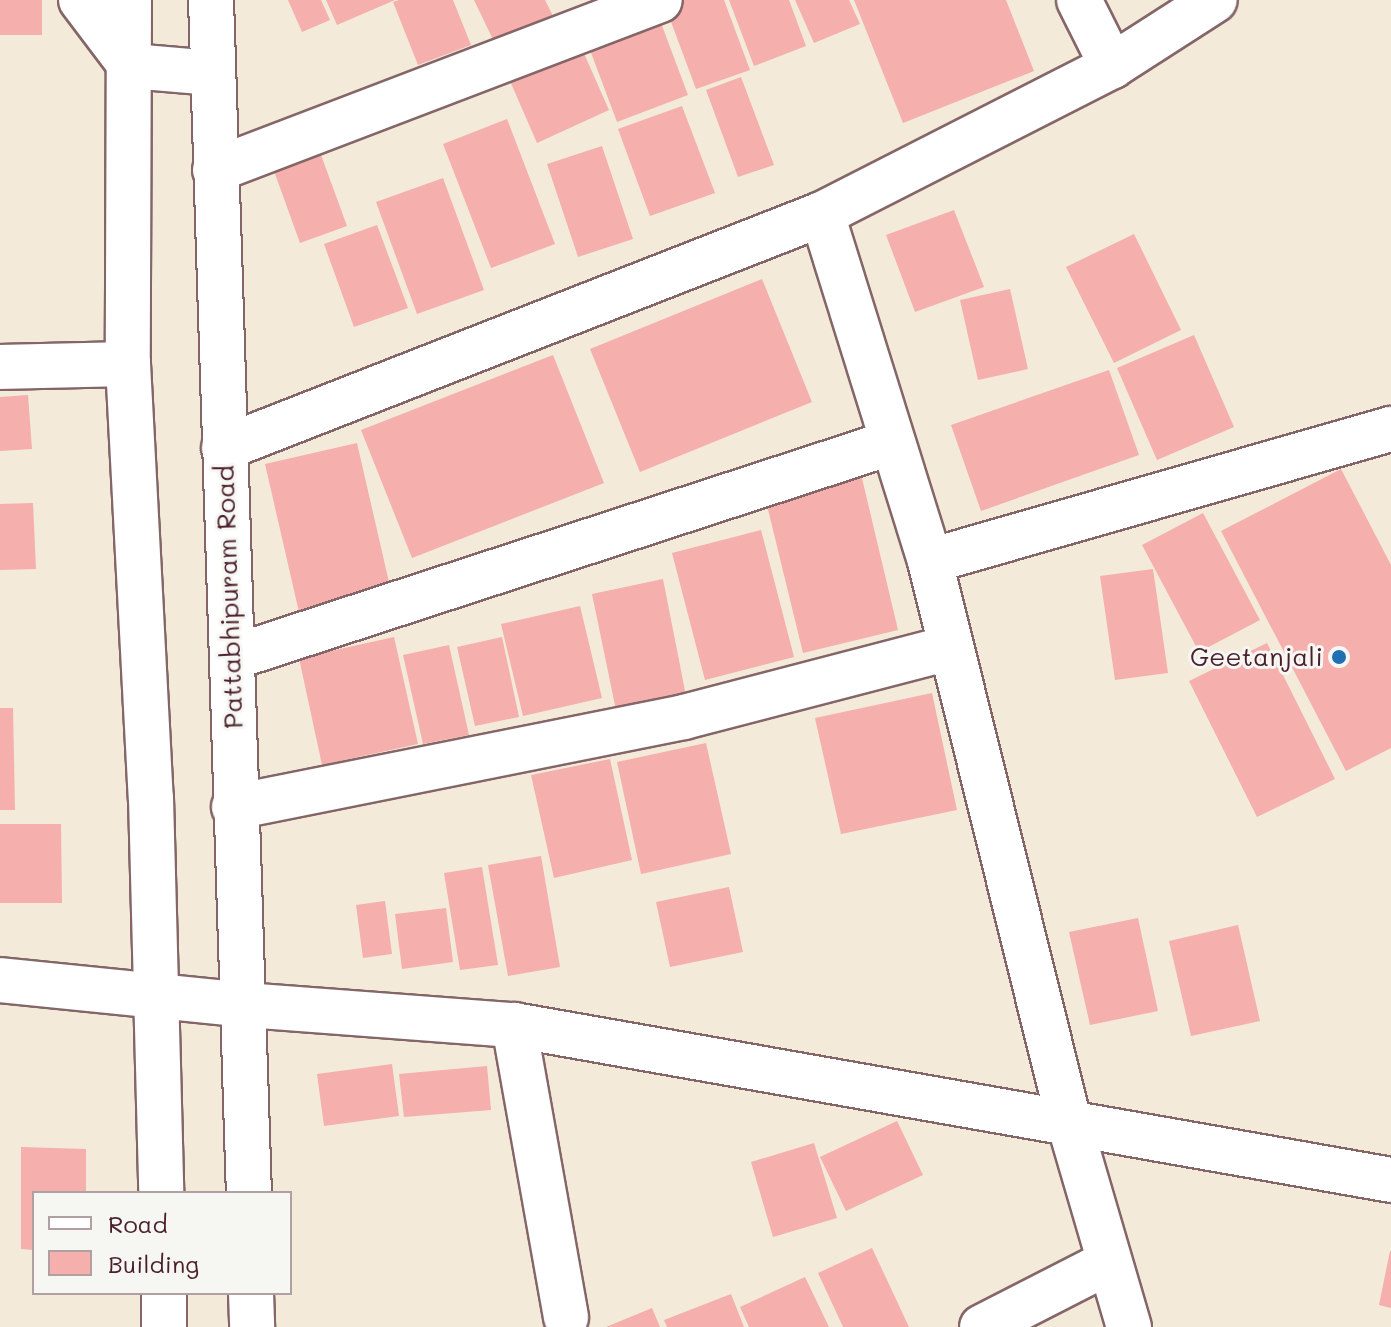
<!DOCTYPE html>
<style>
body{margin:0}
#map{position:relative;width:1391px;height:1327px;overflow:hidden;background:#f3ead9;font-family:Mali,sans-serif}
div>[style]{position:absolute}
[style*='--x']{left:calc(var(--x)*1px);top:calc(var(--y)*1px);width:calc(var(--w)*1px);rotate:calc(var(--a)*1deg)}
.building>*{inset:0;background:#f5afad}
.roads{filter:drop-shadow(2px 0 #856668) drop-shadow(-2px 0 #856668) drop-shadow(0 2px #856668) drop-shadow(0 -2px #856668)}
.street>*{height:44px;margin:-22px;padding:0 22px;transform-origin:22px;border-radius:22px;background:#fff}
.secondary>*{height:44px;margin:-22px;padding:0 22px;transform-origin:22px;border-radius:22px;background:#fff}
.dots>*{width:22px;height:22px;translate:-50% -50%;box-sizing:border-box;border:4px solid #f6f6f2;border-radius:50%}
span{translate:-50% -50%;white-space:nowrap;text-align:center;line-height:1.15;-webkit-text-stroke:6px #f6f6f2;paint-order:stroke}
.street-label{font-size:26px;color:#4a1f2b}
.poi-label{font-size:26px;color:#4a1f2b}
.right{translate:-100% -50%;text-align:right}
.legend{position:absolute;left:32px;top:1191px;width:260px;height:104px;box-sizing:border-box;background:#f6f6f2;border:2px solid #b1a0a2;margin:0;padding:10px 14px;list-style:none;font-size:24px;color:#4a1f2b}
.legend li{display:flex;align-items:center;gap:16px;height:40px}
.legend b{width:40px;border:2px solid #b1a0a2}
</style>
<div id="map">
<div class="building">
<i style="clip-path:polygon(0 0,42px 0,42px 35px,0 35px)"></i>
<i style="clip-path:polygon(288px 0,321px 0,330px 20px,302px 32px)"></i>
<i style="clip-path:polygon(326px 0,395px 0,337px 25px)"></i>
<i style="clip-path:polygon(399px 0,453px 0,471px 45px,418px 65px,393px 2px)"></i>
<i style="clip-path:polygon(474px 0,545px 0,557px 24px,499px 52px)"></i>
<i style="clip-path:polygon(671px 0,724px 0,750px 70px,696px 89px,664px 3px)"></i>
<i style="clip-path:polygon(729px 0,789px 0,806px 46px,754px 66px)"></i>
<i style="clip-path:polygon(795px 0,849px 0,860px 24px,814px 43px)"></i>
<i style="clip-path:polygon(854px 0,1006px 0,1034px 71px,903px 123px)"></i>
<i style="clip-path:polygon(655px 7px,688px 95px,617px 122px,584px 34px)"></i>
<i style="clip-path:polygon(582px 49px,609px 110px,537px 143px,510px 81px)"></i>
<i style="clip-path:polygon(741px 77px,774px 165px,738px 177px,706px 90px)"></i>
<i style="clip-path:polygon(682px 106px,715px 193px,650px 216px,618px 129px)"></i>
<i style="clip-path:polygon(507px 119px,555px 244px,491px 268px,443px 144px)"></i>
<i style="clip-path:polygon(602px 146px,633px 239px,578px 257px,547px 164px)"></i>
<i style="clip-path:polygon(321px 155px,347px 226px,300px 243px,274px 171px)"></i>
<i style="clip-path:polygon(443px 178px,484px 290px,417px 314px,376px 202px)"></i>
<i style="clip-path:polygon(954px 210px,984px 287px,915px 312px,886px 235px)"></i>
<i style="clip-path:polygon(377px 225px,408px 308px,354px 327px,324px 244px)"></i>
<i style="clip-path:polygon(1134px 234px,1181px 330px,1114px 363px,1066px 267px)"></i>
<i style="clip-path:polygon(762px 279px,812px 402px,640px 472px,590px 349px)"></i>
<i style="clip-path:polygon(1010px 289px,1028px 369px,978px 380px,960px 300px)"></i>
<i style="clip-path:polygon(1194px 335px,1234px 427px,1157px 460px,1117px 368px)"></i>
<i style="clip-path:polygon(553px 355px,604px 483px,412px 558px,361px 430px)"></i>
<i style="clip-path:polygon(1109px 370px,1139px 455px,981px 511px,951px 425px)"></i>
<i style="clip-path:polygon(28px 395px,32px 449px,0 451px,0 397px)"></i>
<i style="clip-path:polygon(357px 443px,391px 591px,299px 612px,265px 464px)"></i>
<i style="clip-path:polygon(1341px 469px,1391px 565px,1391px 748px,1346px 771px,1221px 531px)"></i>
<i style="clip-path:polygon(861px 474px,898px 630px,803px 653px,765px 497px)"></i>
<i style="clip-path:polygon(33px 503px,36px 569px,0 570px,0 504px)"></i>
<i style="clip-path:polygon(1203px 513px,1260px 620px,1199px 652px,1142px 545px)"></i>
<i style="clip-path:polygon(761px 530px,794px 657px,705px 680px,672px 553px)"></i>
<i style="clip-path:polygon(1153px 569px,1168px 673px,1115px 680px,1100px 576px)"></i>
<i style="clip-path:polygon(663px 579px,687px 701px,617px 715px,592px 594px)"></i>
<i style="clip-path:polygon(580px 606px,602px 698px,523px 716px,501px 624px)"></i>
<i style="clip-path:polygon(394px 637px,418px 744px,322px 765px,299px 658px)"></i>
<i style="clip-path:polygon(502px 637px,519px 717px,475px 726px,457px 647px)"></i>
<i style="clip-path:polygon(1267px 643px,1335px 779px,1257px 817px,1189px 681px)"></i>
<i style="clip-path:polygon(449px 645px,469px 735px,423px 744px,403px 655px)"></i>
<i style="clip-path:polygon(932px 693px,957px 810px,841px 834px,815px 718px)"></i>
<i style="clip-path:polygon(0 708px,13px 708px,15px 810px,0 810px)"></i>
<i style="clip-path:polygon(706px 743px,731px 854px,641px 874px,617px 762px)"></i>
<i style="clip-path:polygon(610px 759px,632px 860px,554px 878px,531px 775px)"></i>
<i style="clip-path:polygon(0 824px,61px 824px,62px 903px,0 903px)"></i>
<i style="clip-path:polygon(541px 856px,560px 967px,508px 976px,488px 865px)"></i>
<i style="clip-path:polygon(482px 867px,498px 965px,460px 970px,444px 873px)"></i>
<i style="clip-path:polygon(729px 887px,743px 952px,670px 967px,656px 902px)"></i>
<i style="clip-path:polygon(385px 901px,392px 954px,363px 958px,356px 905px)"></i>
<i style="clip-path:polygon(446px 908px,453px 962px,402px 969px,395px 914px)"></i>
<i style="clip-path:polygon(1138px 918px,1158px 1011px,1090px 1025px,1069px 932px)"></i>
<i style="clip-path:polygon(1238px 925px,1260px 1021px,1191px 1036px,1169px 941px)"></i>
<i style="clip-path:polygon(392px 1064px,399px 1116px,324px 1126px,317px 1074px)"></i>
<i style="clip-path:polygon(487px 1066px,491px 1110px,404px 1117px,399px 1074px)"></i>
<i style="clip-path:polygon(897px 1121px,923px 1175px,846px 1211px,820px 1157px)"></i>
<i style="clip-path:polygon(814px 1143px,837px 1218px,773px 1237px,751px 1162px)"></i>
<i style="clip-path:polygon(21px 1147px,86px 1149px,86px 1193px,34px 1193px,34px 1250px,21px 1249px)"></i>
<i style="clip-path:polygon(872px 1248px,909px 1327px,843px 1327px,818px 1273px)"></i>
<i style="clip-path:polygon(1390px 1251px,1391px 1251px,1391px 1308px,1379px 1305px)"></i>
<i style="clip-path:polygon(805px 1277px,829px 1327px,749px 1327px,740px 1307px)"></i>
<i style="clip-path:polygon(731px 1294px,744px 1327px,667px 1327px,664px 1320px)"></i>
<i style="clip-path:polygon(652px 1308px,660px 1327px,606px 1327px)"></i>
</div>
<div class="roads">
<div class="street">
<i style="--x:81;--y:0;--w:83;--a:52.9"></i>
<i style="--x:131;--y:66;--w:82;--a:4.9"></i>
<i style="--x:1079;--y:0;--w:74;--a:63.4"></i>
<i style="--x:215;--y:170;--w:476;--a:-20.9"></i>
<i style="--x:822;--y:214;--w:363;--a:72.7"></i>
<i style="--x:930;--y:561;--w:578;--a:76.08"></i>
<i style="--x:1069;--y:1122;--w:214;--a:73.7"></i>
<i style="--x:0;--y:367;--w:128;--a:-1.3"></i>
<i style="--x:224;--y:448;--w:642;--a:-21.37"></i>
<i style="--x:822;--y:214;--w:326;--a:-27"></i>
<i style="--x:1112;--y:66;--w:122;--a:-32.7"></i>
<i style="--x:930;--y:561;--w:480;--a:-16"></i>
<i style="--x:234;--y:657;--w:690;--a:-18.07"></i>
<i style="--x:234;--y:807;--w:459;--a:-11.3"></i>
<i style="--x:684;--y:717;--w:274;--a:-14.6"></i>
<i style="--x:0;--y:980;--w:247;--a:5.8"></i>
<i style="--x:514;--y:1025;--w:297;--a:79.9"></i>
<i style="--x:982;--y:1327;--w:140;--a:-27.1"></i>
</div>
<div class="secondary">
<i style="--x:129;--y:0;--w:364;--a:90.2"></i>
<i style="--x:128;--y:364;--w:435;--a:87"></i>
<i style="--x:151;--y:798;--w:395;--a:88.5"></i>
<i style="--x:211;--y:0;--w:1194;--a:88.18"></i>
<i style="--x:246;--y:1005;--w:269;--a:4.3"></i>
<i style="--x:514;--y:1025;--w:891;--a:10.02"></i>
<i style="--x:164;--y:1293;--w:34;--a:90"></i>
<i style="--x:251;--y:1293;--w:34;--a:88"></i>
</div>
</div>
<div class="dots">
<i style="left:1339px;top:657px;background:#1f6fb2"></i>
</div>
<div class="street-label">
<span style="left:229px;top:597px;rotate:-92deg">Pattabhipuram Road</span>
</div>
<div class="poi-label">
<span class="right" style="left:1323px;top:657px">Geetanjali</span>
</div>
<ul class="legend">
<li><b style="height:10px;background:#fff"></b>Road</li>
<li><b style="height:22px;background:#f5afad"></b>Building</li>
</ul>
</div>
